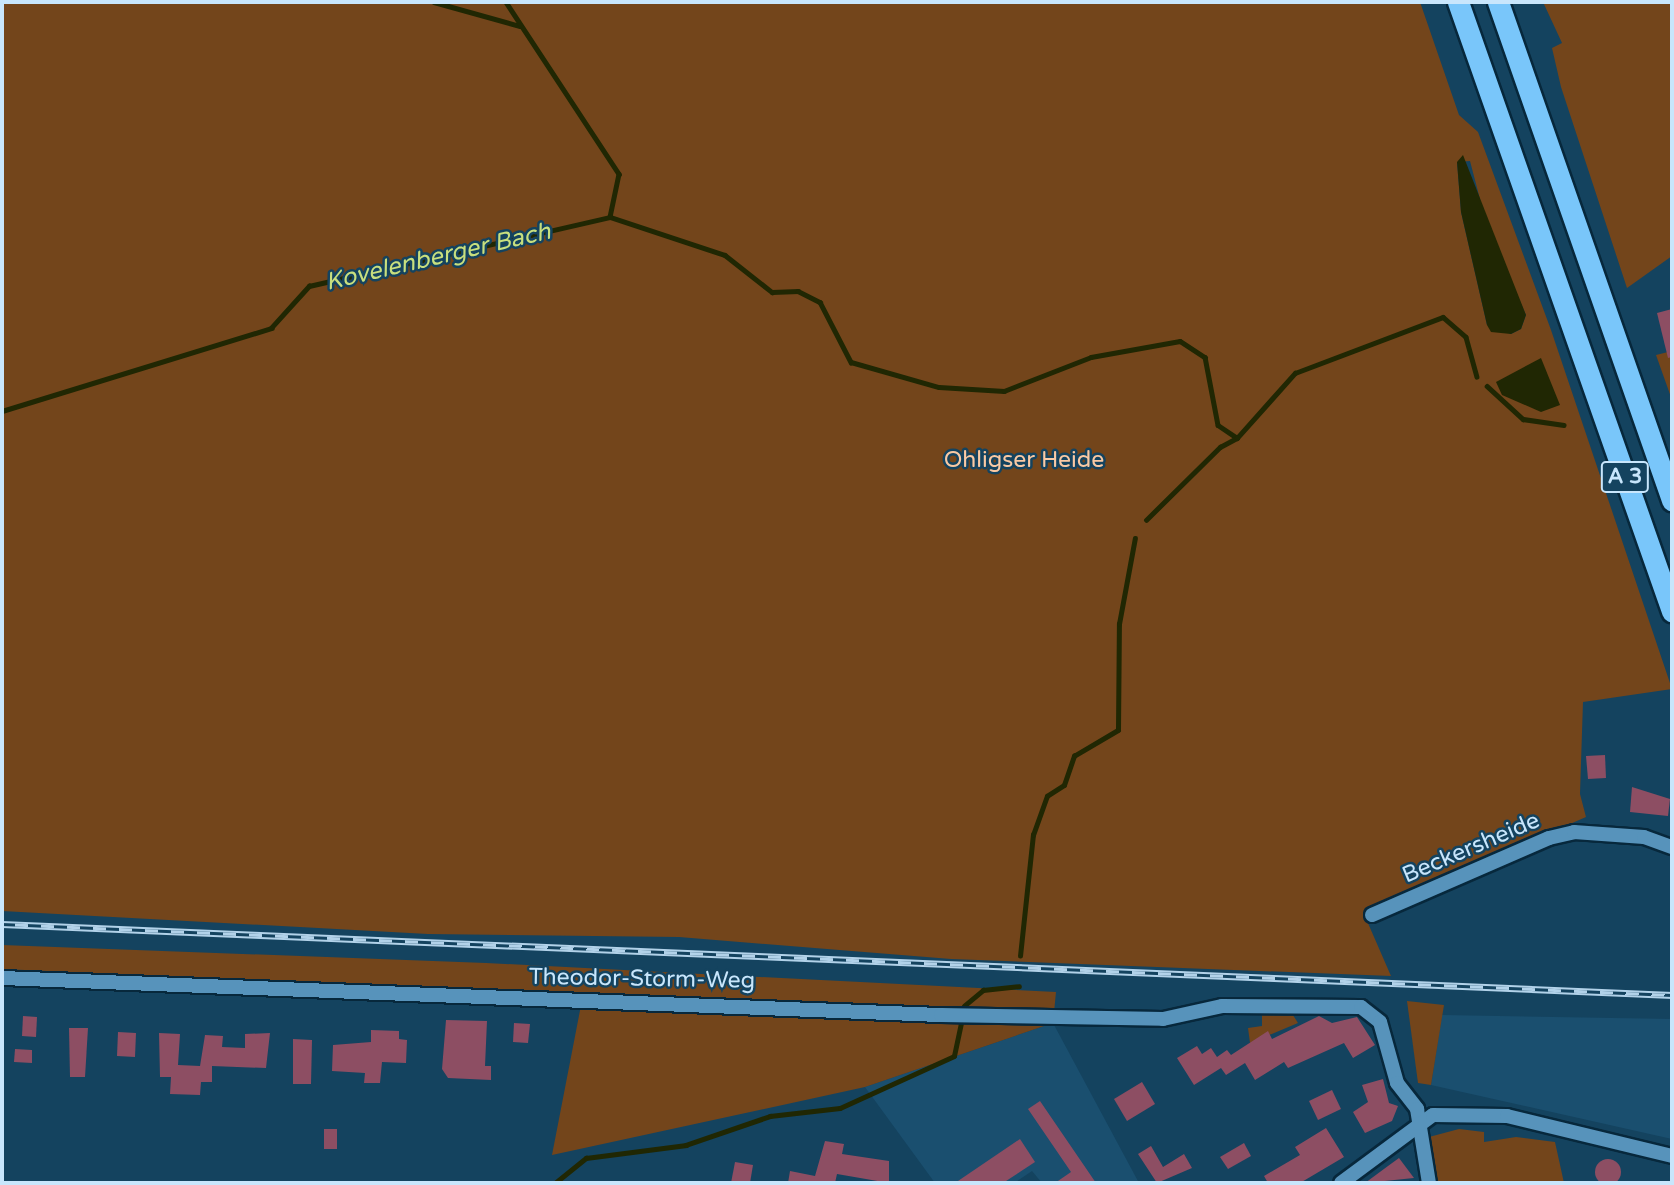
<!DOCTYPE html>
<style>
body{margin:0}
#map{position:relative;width:1674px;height:1185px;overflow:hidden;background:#14435f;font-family:"Varela Round",sans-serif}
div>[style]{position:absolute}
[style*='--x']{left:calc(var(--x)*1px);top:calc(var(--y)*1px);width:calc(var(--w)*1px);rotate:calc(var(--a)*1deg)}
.built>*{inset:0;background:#1a4f6f}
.green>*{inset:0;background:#73451b}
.water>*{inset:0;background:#202703}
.stream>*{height:4.5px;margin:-2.25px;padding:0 2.25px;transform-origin:2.25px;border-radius:2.25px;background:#202703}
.building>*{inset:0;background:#8d4e63}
.round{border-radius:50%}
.roads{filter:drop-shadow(2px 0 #07283c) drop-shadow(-2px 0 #07283c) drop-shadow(0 2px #07283c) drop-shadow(0 -2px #07283c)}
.street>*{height:14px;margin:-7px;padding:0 7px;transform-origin:7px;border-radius:7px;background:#5793bb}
.highway>*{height:21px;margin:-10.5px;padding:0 10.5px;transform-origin:10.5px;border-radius:10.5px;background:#79c6fa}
.rail>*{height:7px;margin-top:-3.5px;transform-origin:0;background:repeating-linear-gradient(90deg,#14435f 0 13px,#b2d2e9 0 26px);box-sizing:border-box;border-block:2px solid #b2d2e9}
span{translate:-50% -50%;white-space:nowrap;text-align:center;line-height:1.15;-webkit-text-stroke:5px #14435f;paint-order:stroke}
.shield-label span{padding:2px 5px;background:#14435f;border:2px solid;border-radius:5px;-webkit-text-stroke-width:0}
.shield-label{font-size:21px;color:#c8e6fc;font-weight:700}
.park-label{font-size:23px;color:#fac9a3}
.street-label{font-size:23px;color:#c8e6fc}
.water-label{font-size:24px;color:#c8df7e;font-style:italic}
.frame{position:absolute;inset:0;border:4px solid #c8e6fc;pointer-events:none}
</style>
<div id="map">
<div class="built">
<i style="clip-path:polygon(1442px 1015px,1672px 1019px,1672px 1139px,1431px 1085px)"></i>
<i style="clip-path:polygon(1053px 1023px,1139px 1183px,1042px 1183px,1032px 1171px,1014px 1183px,935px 1183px,865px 1087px)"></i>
</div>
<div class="green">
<i style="clip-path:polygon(evenodd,2px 2px,1420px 2px,1459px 115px,1478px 132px,1551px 330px,1672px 689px,1583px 702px,1580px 794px,1586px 817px,1364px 914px,1391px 976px,951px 959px,679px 937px,428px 934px,2px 911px,2px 2px,1470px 161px,1487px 226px,1526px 315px,1521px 329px,1511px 334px,1487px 325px,1461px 212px,1457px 162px,1470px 161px)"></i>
<i style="clip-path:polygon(1543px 2px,1672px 2px,1672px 256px,1627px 288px,1561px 87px,1552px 48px,1562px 43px)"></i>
<i style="clip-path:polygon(1672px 351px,1672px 400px,1656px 355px)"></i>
<i style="clip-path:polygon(2px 945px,486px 963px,1056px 992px,1053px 1023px,865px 1087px,552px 1155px,583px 995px,2px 969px)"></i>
<i style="clip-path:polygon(1407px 1001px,1444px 1005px,1431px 1085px,1418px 1083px)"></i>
<i style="clip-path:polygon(1262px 1012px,1291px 1012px,1298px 1023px,1250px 1043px,1248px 1028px,1262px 1026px)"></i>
<i style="clip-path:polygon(1459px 1129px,1484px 1132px,1484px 1142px,1516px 1137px,1555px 1142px,1564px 1183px,1437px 1183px,1429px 1137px)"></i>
</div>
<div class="water">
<i style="clip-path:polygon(1463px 155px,1526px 315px,1521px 329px,1511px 334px,1491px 332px,1487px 325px,1461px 212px,1457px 162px)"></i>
<i style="clip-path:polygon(1541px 358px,1560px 405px,1541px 412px,1502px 395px,1496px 382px)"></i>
</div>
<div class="stream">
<i style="--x:434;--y:2;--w:89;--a:15.6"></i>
<i style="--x:506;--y:2;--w:206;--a:56.7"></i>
<i style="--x:619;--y:174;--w:44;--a:101.8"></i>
<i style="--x:610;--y:217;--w:121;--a:18.3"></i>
<i style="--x:725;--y:255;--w:60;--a:38.2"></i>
<i style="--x:772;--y:292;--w:26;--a:-2"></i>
<i style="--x:798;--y:291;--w:25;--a:27"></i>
<i style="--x:820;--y:302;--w:68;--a:62.7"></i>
<i style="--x:851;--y:362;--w:91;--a:15.9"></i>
<i style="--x:939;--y:387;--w:65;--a:3.5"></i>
<i style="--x:1004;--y:391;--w:93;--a:-21.3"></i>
<i style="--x:1091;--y:357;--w:90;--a:-10.2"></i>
<i style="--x:1180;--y:341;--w:30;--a:33"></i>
<i style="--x:1205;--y:357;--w:69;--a:79.2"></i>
<i style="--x:1218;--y:425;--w:23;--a:34"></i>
<i style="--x:1487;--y:386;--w:49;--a:42.5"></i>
<i style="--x:1523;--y:419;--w:41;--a:8.3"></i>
<i style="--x:2;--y:411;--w:282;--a:-17.1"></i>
<i style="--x:271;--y:328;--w:57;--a:-47.9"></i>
<i style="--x:309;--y:286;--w:309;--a:-12.9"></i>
<i style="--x:1146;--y:520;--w:104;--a:-44.6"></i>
<i style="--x:1220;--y:447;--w:19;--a:-28"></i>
<i style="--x:1237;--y:438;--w:87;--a:-48.3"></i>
<i style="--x:1295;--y:373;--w:158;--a:-20.7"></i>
<i style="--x:1443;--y:317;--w:30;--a:41"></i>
<i style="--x:1466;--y:337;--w:41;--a:74.6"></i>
<i style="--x:1020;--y:956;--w:122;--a:-83.9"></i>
<i style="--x:1033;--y:835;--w:41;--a:-70.3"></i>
<i style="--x:1047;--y:796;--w:20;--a:-33"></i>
<i style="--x:1064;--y:785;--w:31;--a:-71"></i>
<i style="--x:1074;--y:756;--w:51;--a:-30.6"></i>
<i style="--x:1118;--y:730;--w:106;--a:-89.5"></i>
<i style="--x:1119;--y:624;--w:87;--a:-79.5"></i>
<i style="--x:964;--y:1006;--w:25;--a:-40"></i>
<i style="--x:983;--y:990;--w:36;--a:-6"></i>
<i style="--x:555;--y:1183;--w:40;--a:-39"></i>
<i style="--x:586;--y:1158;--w:101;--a:-7.4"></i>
<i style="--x:686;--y:1145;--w:89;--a:-19"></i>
<i style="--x:770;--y:1116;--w:70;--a:-6.5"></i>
<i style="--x:840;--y:1108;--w:125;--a:-24.5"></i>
<i style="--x:954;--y:1056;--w:34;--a:-78"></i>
</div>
<div class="building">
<i style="clip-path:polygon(1672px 309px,1672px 357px,1668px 358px,1657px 313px)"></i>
<i style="clip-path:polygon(1605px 755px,1606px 778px,1588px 779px,1586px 756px)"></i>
<i style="clip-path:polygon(1632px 787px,1670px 799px,1668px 816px,1630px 812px)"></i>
<i style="clip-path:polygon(23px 1016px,37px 1017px,36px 1037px,22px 1036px)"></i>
<i style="clip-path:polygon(1319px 1016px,1332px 1023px,1357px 1017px,1375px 1045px,1353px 1058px,1344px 1043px,1288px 1068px,1284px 1062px,1255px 1080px,1245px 1063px,1226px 1075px,1221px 1068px,1194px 1085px,1177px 1058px,1197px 1046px,1202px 1054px,1211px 1048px,1217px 1057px,1227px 1050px,1231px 1055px,1268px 1031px,1272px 1039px)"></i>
<i style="clip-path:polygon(446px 1020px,487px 1021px,485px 1066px,491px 1066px,491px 1080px,448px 1078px,442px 1069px)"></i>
<i style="clip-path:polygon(514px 1023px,530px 1024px,528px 1043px,513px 1042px)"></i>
<i style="clip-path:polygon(69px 1028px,88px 1028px,85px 1077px,70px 1077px)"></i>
<i style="clip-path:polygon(371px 1030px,399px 1031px,399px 1039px,407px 1040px,406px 1063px,382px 1062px,380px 1083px,364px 1083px,365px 1073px,332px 1071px,333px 1045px,371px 1042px)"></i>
<i style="clip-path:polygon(118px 1032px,136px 1033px,135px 1057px,117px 1056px)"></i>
<i style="clip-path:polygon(159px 1033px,180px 1034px,178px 1065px,200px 1066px,205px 1035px,223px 1036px,222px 1047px,245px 1048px,245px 1034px,270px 1033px,266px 1068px,212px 1066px,212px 1082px,201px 1082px,200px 1095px,170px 1094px,171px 1077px,160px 1077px)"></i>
<i style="clip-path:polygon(293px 1039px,312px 1040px,311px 1084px,293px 1084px)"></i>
<i style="clip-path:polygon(15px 1049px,32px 1050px,32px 1063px,14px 1062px)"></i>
<i style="clip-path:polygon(1383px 1079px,1389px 1103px,1398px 1106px,1392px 1121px,1365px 1133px,1353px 1112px,1368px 1102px,1362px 1085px)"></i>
<i style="clip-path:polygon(1142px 1082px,1155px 1104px,1127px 1121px,1114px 1099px)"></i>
<i style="clip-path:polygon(1332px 1090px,1341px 1109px,1318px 1120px,1309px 1101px)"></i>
<i style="clip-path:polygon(1040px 1101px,1096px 1183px,1055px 1183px,1071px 1172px,1028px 1109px)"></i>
<i style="clip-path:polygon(1326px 1128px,1344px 1157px,1300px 1183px,1268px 1183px,1264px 1176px,1300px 1155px,1295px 1147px)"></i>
<i style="clip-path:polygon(324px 1129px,337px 1129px,337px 1149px,324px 1149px)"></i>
<i style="clip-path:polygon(1020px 1139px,1035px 1162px,1003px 1183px,955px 1183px)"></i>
<i style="clip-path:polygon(825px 1141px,844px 1144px,842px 1154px,889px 1161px,889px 1183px,837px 1174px,835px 1183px,788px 1183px,790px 1171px,815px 1176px)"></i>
<i style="clip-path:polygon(1244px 1143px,1251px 1156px,1228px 1169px,1220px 1157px)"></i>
<i style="clip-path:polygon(1151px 1146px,1163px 1167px,1184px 1154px,1192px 1168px,1157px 1183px,1138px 1154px)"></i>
<i style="clip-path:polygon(1399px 1158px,1414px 1178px,1365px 1183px,1388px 1166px)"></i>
<i class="round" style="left:1595px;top:1159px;width:26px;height:26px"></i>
<i style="clip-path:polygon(735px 1162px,753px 1165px,750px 1183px,731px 1183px)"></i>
</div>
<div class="roads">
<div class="street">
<i style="--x:1372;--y:915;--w:193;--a:-23.5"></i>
<i style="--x:1549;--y:838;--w:26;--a:-13"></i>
<i style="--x:1574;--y:832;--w:70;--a:4.1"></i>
<i style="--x:1644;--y:837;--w:30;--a:20"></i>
<i style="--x:2;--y:978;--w:940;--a:2.26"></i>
<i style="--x:941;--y:1015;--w:222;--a:1"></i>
<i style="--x:1163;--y:1019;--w:60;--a:-12.4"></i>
<i style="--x:1222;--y:1006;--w:139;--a:0.4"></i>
<i style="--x:1361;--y:1007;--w:24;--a:38"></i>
<i style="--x:1380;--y:1022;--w:63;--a:74.4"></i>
<i style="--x:1397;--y:1083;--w:33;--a:52"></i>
<i style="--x:1417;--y:1109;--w:75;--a:80.8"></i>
<i style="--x:1341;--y:1183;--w:114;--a:-36.5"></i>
<i style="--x:1433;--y:1115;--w:74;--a:0.8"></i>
<i style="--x:1507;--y:1116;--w:170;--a:13.6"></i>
</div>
<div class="highway">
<i style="--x:1458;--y:2;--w:646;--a:70.64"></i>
<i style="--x:1498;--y:2;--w:528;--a:70.74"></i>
</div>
</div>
<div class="rail">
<i style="--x:2;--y:924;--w:1672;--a:2.43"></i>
</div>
<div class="shield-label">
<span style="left:1625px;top:477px">A 3</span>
</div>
<div class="park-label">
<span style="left:1024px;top:460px">Ohligser Heide</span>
</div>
<div class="street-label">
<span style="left:1471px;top:848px;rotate:-23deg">Beckersheide</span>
<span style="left:642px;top:979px;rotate:1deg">Theodor-Storm-Weg</span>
</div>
<div class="water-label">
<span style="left:438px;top:257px;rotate:-13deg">Kovelenberger Bach</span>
</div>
<div class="frame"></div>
</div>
